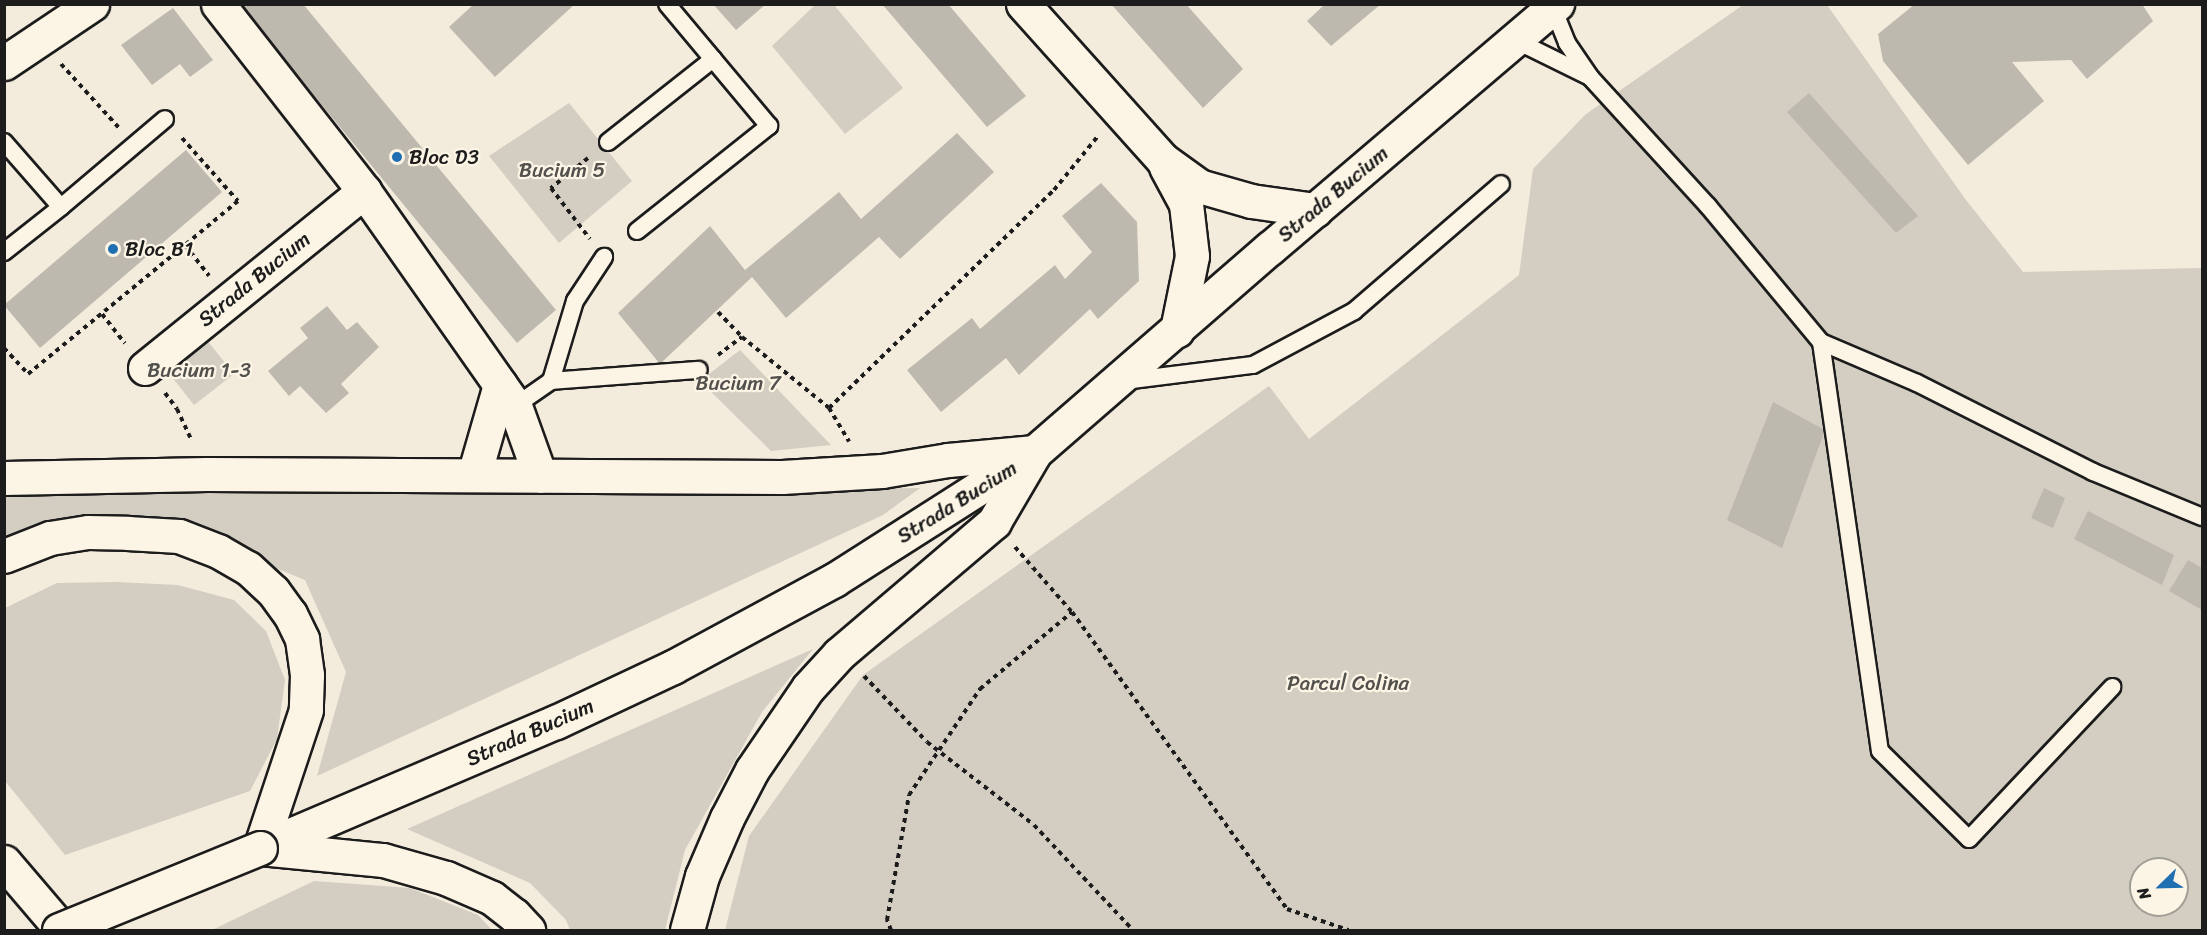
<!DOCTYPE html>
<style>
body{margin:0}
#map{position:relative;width:2207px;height:935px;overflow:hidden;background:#f3ecdd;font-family:Sriracha,sans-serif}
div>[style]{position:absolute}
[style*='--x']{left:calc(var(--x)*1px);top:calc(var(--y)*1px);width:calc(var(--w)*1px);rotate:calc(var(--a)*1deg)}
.green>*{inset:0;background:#d3cec1}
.building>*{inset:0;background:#beb9ae}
.path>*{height:4px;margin-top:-2px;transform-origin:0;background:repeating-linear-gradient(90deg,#1c1c1c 0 4.5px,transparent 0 9px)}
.roads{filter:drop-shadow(2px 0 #1c1c1c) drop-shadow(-2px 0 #1c1c1c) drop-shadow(0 2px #1c1c1c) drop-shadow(0 -2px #1c1c1c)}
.service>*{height:16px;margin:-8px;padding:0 8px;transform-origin:8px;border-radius:8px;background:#fcf5e5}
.minor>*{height:33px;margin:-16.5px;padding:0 16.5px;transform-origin:16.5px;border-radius:16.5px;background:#fcf5e5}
.secondary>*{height:33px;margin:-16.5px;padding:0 16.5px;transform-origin:16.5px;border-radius:16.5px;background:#fcf5e5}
.primary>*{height:33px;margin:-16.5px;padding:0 16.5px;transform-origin:16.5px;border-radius:16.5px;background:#fcf5e5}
.bridges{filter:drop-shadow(2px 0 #1c1c1c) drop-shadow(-2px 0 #1c1c1c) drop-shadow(0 2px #1c1c1c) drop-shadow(0 -2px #1c1c1c)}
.secondary-bridge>*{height:33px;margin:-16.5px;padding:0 16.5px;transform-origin:16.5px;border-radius:16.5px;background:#fcf5e5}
.dots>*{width:16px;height:16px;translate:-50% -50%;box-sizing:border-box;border:3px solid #fcf5e5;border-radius:50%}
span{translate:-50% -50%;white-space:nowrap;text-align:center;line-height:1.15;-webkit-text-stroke:4.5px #fcf5e5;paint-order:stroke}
.poi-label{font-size:21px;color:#1c1c1c}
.left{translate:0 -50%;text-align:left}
.park-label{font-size:21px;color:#53514e}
.street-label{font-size:21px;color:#1c1c1c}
.frame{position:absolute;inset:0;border:6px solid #1c1c1c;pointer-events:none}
.north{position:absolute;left:2129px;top:857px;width:60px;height:60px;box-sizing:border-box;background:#fcf5e5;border:2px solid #a29e95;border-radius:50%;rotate:247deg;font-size:16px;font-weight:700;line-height:24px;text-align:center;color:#1c1c1c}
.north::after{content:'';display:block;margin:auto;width:21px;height:27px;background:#1f6fb2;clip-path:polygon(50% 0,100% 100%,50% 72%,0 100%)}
</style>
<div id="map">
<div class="green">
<i style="clip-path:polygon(815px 5px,834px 5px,903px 88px,845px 134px,772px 46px)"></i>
<i style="clip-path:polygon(evenodd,1743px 5px,1827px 5px,1966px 200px,2023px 272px,2202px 268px,2202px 930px,725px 930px,749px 836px,863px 675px,1269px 386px,1309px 439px,1519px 275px,1533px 169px,1586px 114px,1743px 5px,2141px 869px,2177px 869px,2177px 905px,2141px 905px,2141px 869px)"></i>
<i style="clip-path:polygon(569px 103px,632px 181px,559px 243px,489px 156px)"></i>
<i style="clip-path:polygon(202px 334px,234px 374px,194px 405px,164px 367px)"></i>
<i style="clip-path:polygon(740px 350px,831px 445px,771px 451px,700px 381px)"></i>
<i style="clip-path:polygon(920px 488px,883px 515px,317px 776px,346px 672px,305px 580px,200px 538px,38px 544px,5px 557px,5px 495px,299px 491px,518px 494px)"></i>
<i style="clip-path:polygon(117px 582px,178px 585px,234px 600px,266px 631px,285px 680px,277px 739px,250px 791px,65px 855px,5px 781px,5px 608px,57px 583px)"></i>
<i style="clip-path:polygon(813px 649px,762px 712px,685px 850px,665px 930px,570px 930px,566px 920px,530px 883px,407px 829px)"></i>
<i style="clip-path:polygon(314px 881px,410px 888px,478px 915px,492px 930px,212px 930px)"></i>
</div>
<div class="building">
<i style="clip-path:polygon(239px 4px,303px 4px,556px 310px,517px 343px)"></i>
<i style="clip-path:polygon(474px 4px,575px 4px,495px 77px,449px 27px)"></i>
<i style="clip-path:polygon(713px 4px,766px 4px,736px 30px)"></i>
<i style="clip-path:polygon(882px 4px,948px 4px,1026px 96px,987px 127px)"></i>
<i style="clip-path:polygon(1111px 4px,1186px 4px,1243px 69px,1203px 108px)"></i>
<i style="clip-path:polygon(1322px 4px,1381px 4px,1331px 46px,1307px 21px,1323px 6px)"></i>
<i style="clip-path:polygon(1915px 4px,2142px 4px,2153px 21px,2087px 79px,2071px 60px,2012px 62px,2044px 101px,1968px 165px,1883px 61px,1878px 34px)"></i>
<i style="clip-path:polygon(173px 8px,213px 60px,190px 77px,180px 64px,152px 85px,121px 45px)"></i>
<i style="clip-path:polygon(1809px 93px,1918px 216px,1896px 233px,1787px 112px)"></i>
<i style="clip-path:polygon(957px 133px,994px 172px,900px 259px,879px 237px,786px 318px,752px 277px,660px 364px,618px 313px,710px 226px,745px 270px,839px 192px,861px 219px)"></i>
<i style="clip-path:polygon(186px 150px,222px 192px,40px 348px,4px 305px)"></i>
<i style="clip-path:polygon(1101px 183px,1137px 222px,1139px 281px,1098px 319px,1090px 309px,1019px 375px,1006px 358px,941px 412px,907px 370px,972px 318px,980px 329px,1055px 265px,1065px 279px,1092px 252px,1062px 216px)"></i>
<i style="clip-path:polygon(327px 306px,347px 330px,357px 322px,379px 347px,341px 384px,349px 393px,326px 413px,300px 386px,289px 396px,268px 371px,308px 338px,300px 328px)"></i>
<i style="clip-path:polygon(1773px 402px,1825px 430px,1782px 548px,1727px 520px)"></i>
<i style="clip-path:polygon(2044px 488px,2065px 498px,2053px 528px,2031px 518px)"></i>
<i style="clip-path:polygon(2088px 511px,2174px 555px,2162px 585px,2074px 539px)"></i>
<i style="clip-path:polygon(2188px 560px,2202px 568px,2202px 610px,2169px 591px)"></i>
</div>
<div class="path">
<i style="--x:61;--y:64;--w:86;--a:47.8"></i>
<i style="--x:182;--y:138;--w:84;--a:48.4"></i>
<i style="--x:238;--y:201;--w:69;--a:140.3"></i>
<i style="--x:185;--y:245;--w:39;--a:52"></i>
<i style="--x:588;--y:158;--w:48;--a:141"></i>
<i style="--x:551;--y:188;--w:64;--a:52.6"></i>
<i style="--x:718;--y:312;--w:35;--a:46"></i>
<i style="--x:742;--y:337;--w:112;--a:39.2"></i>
<i style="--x:829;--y:408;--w:39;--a:59"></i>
<i style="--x:102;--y:314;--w:37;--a:52"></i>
<i style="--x:4;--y:348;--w:35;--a:47"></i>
<i style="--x:28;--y:374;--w:203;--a:-39.4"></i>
<i style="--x:718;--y:355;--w:30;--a:-37"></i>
<i style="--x:165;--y:393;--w:20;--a:53"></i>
<i style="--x:177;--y:409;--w:35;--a:65"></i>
<i style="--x:829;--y:408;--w:313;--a:-44.1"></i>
<i style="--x:1054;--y:190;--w:70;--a:-50.8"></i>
<i style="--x:1015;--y:547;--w:86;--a:48.8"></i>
<i style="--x:864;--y:676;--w:91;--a:46.3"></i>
<i style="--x:927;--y:742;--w:135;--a:37.8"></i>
<i style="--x:1034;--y:825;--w:144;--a:46.7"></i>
<i style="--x:891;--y:930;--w:11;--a:-112"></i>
<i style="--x:887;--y:920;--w:127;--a:-80"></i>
<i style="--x:909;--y:795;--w:128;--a:-56.2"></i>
<i style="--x:980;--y:689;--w:120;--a:-39.9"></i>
<i style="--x:1072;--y:612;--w:367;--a:54.1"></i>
<i style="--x:1287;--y:909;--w:65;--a:19"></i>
</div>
<div class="roads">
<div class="service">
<i style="--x:1553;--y:8;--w:38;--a:68"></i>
<i style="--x:1567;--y:43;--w:42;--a:55.6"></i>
<i style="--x:1591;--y:78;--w:173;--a:47.6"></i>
<i style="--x:1708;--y:206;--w:177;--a:50.3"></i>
<i style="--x:1821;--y:342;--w:104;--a:23.1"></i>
<i style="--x:1917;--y:383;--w:197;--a:26.8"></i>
<i style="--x:2093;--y:472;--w:118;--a:22.4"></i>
<i style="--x:1515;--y:40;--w:81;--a:26.3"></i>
<i style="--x:4;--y:142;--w:86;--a:48.8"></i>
<i style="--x:61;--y:207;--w:73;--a:141.7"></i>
<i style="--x:608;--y:142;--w:134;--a:-38.3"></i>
<i style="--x:61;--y:207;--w:136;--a:-40.2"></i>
<i style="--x:637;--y:231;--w:169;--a:-38.5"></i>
<i style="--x:769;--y:126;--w:159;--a:-129.9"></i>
<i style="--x:1821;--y:342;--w:413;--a:81.8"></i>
<i style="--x:1880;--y:751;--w:125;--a:44.7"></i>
<i style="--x:1969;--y:839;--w:209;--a:-46.7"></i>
<i style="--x:551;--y:381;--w:84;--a:-73.3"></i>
<i style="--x:575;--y:301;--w:53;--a:-56.6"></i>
<i style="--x:1124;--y:381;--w:130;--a:-7.1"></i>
<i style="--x:1253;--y:365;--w:115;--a:-28.1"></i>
<i style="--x:1354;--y:311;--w:194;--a:-40.8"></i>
<i style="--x:515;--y:406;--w:44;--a:-34.8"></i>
<i style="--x:551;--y:381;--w:148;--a:-4.3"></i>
</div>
<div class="minor">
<i style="--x:218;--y:4;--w:237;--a:52"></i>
<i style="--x:364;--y:191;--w:263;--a:54.9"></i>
<i style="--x:515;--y:406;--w:74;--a:70.3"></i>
<i style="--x:1023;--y:4;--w:210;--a:48.1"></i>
<i style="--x:1163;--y:160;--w:44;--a:35.8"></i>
<i style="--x:1199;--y:186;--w:54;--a:16.1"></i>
<i style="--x:1251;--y:201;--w:65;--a:8"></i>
<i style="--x:4;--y:63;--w:106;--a:-33.8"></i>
<i style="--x:1166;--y:167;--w:42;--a:61.6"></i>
<i style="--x:1186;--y:204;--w:52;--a:83.4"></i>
<i style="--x:1192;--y:256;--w:76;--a:101.5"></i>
<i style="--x:145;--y:368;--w:282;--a:-38.9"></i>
<i style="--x:474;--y:475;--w:94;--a:-73.9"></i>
</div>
<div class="secondary">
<i style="--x:260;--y:848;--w:322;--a:-23.1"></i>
<i style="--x:556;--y:722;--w:129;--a:-25.2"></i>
<i style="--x:673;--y:667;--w:183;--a:-28.4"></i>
<i style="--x:834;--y:580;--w:238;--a:-32.5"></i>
<i style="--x:1035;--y:452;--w:311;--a:-41"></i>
<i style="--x:1270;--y:248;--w:377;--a:-40.4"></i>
</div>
<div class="primary">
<i style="--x:4;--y:478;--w:203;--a:-1.1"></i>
<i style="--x:207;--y:474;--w:575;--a:0.3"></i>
<i style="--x:782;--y:477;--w:100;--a:-3.4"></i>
<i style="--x:882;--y:471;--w:67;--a:-9.5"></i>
<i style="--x:948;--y:460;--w:87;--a:-5.3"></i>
<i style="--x:4;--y:556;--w:49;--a:-21.4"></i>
<i style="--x:50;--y:538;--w:38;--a:-9"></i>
<i style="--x:88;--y:532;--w:39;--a:1"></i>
<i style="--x:127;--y:533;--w:52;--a:3.3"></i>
<i style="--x:179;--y:536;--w:42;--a:21"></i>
<i style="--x:218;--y:551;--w:34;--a:30"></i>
<i style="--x:248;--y:568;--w:34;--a:43"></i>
<i style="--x:273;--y:591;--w:29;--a:54"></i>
<i style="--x:290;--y:614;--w:28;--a:64"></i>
<i style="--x:302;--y:639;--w:36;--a:82"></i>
<i style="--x:307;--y:675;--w:35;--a:92"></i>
<i style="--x:306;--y:710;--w:145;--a:108.4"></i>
<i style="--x:260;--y:848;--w:124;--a:5.6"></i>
<i style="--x:383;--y:860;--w:66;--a:15.9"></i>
<i style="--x:446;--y:878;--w:50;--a:23.5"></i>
<i style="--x:492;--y:898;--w:28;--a:38"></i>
<i style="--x:514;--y:915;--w:21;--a:47"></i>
<i style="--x:4;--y:862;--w:89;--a:49.5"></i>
<i style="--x:687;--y:930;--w:56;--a:-74.5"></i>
<i style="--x:702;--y:876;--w:63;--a:-66.7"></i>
<i style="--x:727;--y:818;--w:54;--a:-62.5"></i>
<i style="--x:752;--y:770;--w:99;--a:-55.7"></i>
<i style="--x:808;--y:688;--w:46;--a:-47.6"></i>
<i style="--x:839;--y:654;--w:204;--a:-40.4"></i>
<i style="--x:994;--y:522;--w:81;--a:-59.6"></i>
</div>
</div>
<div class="bridges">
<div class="secondary-bridge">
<i style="--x:59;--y:930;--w:217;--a:-22.2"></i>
</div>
</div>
<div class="dots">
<i style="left:397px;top:157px;background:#1f6fb2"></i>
<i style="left:113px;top:249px;background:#1f6fb2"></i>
</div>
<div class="poi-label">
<span class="left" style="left:409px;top:157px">Bloc D3</span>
<span class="left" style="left:125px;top:249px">Bloc B1</span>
</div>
<div class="park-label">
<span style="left:562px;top:170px">Bucium 5</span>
<span style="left:199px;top:370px">Bucium 1-3</span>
<span style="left:738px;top:383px">Bucium 7</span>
<span style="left:1348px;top:683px">Parcul Colina</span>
</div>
<div class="street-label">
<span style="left:1333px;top:194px;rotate:-40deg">Strada Bucium</span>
<span style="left:254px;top:279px;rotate:-39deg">Strada Bucium</span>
<span style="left:957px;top:502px;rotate:-32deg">Strada Bucium</span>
<span style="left:530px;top:732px;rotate:-24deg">Strada Bucium</span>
</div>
<div class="frame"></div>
<div class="north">N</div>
</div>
